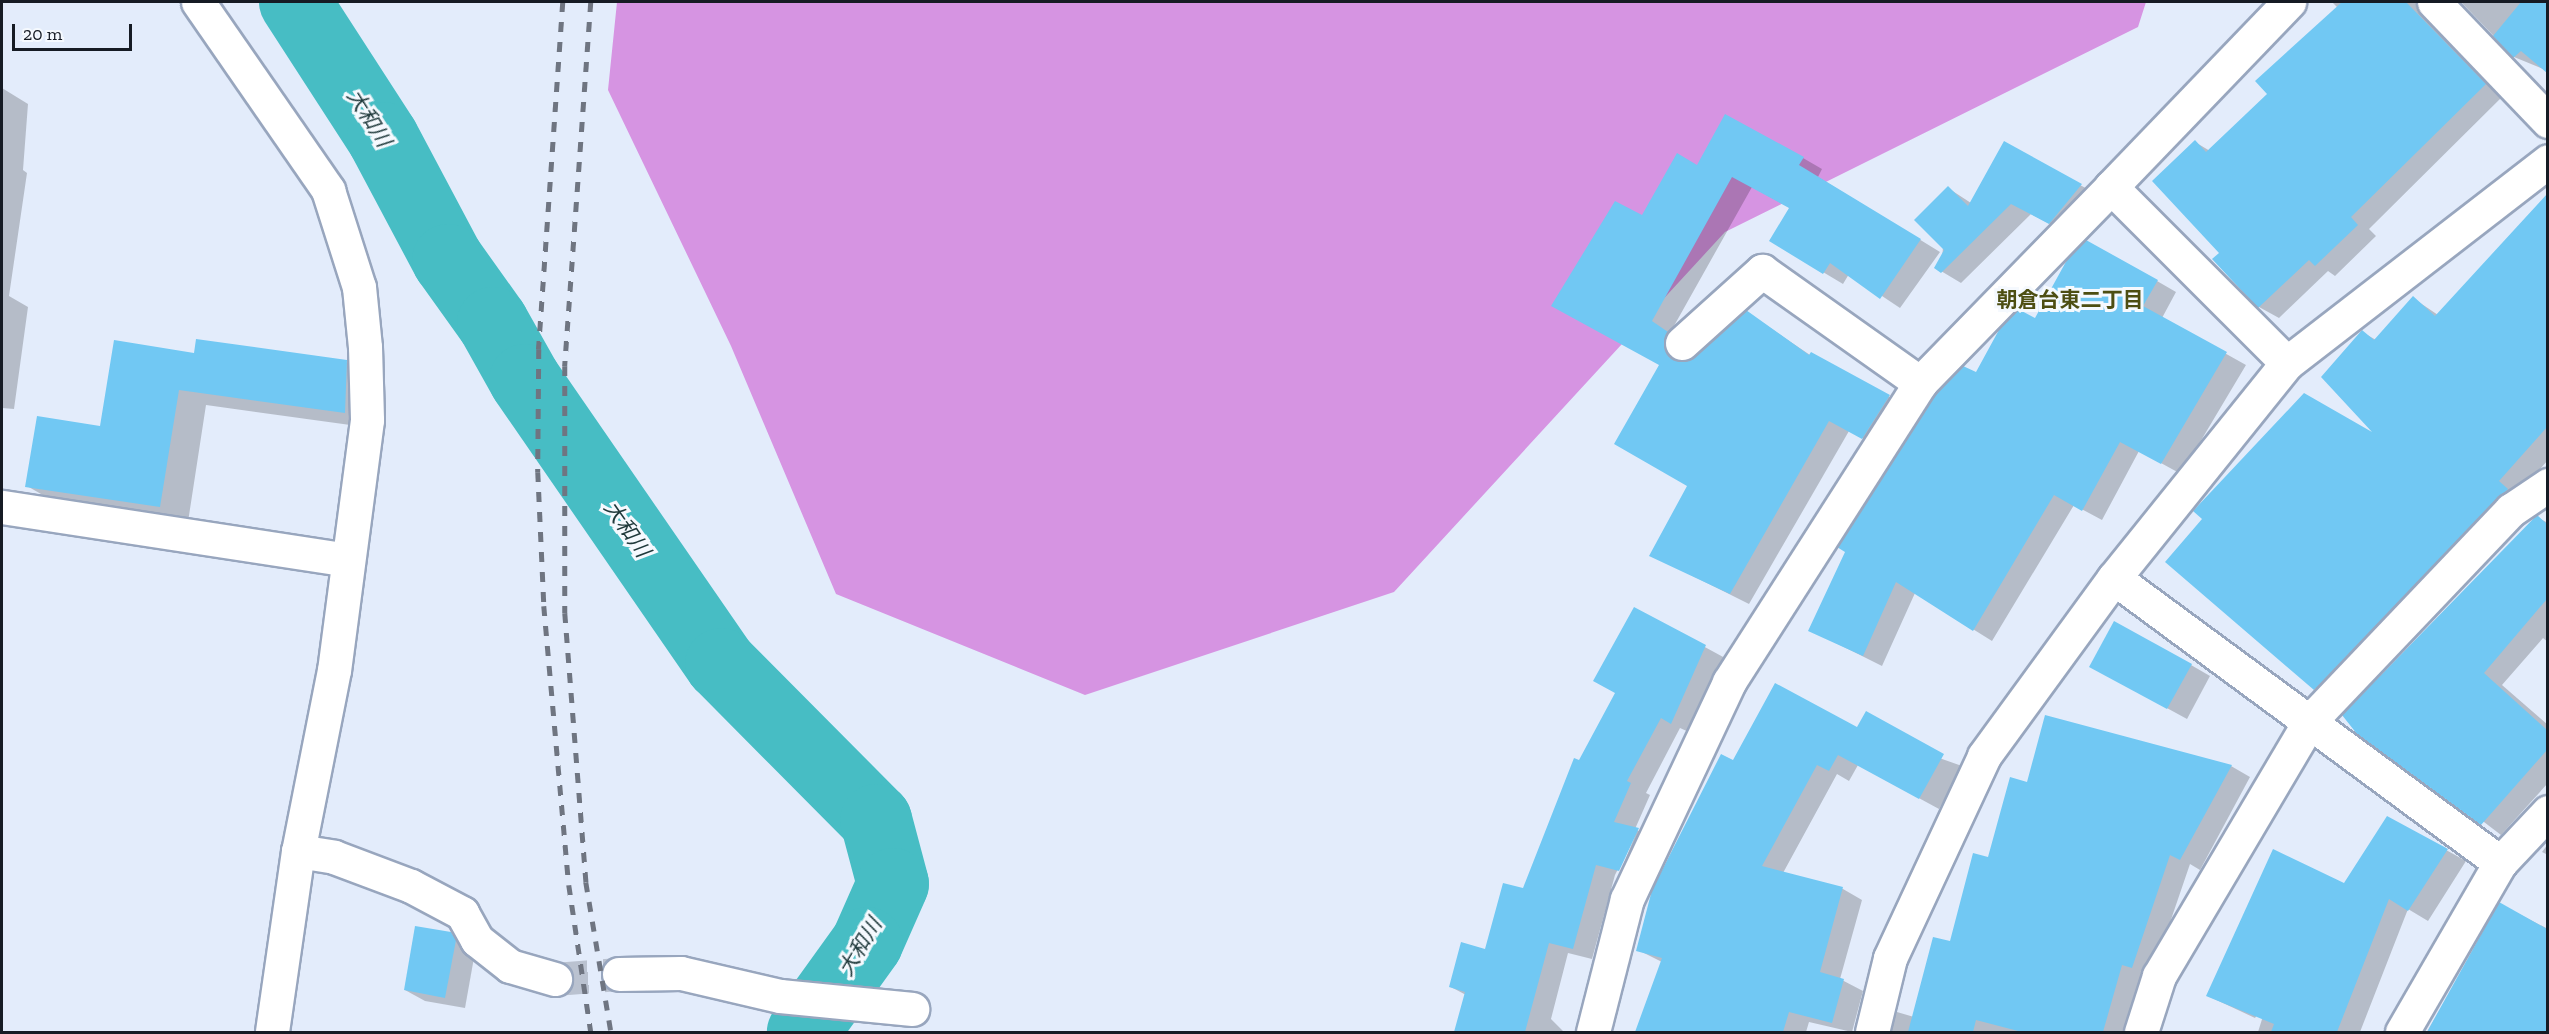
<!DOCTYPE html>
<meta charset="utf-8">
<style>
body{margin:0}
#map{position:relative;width:2549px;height:1034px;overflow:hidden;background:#e3ecfb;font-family:"Zilla Slab","Noto Sans JP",serif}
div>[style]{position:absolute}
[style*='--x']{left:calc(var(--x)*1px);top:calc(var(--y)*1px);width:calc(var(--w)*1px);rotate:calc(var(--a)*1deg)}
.forest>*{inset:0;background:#d694e2}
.shadow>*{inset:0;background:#0003}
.river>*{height:72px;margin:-36px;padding:0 36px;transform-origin:36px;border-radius:36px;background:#47bdc4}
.building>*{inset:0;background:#71c8f3}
.street-tunnel>*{height:33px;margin-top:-16.5px;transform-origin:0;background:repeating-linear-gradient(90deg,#bac2d0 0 33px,transparent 0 49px)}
.roads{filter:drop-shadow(2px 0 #98a6be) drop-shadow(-2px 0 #98a6be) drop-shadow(0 2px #98a6be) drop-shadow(0 -2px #98a6be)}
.street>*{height:33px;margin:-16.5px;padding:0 16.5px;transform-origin:16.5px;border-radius:16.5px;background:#fff}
.secondary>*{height:33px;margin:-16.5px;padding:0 16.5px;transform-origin:16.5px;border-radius:16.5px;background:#fff}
.rail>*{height:4.5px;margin-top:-2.25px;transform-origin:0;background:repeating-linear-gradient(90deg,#6f7581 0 10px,transparent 0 20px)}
span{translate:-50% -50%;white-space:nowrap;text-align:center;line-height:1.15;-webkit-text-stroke:6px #f5f9fe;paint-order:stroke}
.water-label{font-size:21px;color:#203a3c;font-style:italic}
.neighbourhood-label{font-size:21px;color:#4d4e12;font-weight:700}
.frame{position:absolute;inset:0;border:3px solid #161b24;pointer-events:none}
.scale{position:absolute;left:12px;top:24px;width:120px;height:27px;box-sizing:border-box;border:3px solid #161b24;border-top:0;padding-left:8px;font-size:18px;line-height:21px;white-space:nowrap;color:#161b24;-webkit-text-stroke:4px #f5f9fe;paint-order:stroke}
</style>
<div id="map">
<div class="forest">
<i style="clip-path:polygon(617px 2px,2146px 2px,2138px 27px,1725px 232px,1394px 592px,1085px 695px,836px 594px,731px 346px,608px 90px)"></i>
</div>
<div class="shadow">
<i style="clip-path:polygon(2332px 2px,2439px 2px,2504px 95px,2369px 229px,2376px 236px,2335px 276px,2328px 271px,2279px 318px,2259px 307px,2221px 253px,2195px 142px,2210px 151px,2270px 94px,2338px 8px)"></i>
<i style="clip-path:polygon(2461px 2px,2548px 2px,2548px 71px,2514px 57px)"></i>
<i style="clip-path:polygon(2px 88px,28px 104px,23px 170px,27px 173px,9px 296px,28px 307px,14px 409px,2px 408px)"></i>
<i style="clip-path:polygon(2004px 143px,2100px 196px,2069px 234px,2031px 214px,1961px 283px,1941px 271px,1948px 188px,1971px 203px)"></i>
<i style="clip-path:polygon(1803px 158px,1822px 169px,1818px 177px,1940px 252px,1900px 308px,1849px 274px,1843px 284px,1771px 241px,1790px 208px,1752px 187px,1670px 333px,1687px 344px,1687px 360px,1747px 312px,1810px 355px,1908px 407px,1882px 449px,1849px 431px,1749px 604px,1651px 555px,1689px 485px,1661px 365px,1572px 316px,1642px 217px,1698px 167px)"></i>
<i style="clip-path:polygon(2542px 202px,2548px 205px,2548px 460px,2334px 700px,2315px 688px,2378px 437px,2362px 332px,2376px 340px,2413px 298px,2438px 315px)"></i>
<i style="clip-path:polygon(2157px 281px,2176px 292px,2162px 318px,2246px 365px,2181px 474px,2139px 451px,2102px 520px,2074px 505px,1992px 641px,1915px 593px,1882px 666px,1810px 630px,1976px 374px,2036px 320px)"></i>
<i style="clip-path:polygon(195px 354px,346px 362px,374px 378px,372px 428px,206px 405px,188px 522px,55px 502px,27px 486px)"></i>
<i style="clip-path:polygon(2537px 517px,2548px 523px,2548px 642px,2543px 638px,2502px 685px,2548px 725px,2548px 783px,2501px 835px,2344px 715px)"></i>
<i style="clip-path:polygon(1635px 609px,1725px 658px,1691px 733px,1680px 728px,1646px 793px,1650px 795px,1635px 829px,1658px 841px,1639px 881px,1619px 876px,1636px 833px,1615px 875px,1592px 959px,1568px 953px,1551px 1019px,1564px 1032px,1458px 1032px,1466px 995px,1451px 987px,1486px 950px,1524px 890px,1579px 762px,1617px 693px)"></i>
<i style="clip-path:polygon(2191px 665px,2210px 676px,2187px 719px,2110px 677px)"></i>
<i style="clip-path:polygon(1857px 729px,1962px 766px,1939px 809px,1858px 765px,1849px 781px,1837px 774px,1783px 873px,1843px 889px,1862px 900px,1840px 979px,1863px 991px,1852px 1032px,1809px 1022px,1806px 1032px,1637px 1032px,1662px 962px,1638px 950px,1653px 890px,1722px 756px,1734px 762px)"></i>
<i style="clip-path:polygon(2231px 766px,2250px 777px,2200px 870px,2190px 864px,2151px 978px,2141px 975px,2125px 1032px,1889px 1032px,1897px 1012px,1914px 1017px,2028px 784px)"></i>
<i style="clip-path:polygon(2388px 818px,2466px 861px,2428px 921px,2408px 909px,2360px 1032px,2336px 1032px,2270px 996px,2255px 1018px,2208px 996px,2344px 885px)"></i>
<i style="clip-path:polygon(2548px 844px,2548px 855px,2542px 852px)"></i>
<i style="clip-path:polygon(2500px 904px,2548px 929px,2548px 1032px,2427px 1032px)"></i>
<i style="clip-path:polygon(451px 934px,475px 952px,465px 1008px,425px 1001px,405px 990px)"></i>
<i style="clip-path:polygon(2263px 1016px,2282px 1027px,2288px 1032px,2258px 1032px)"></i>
</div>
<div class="river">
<i style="--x:295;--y:2;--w:162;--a:57.1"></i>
<i style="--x:383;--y:138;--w:138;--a:62"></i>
<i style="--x:448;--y:260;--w:77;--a:54.5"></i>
<i style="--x:493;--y:323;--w:65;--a:60.7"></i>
<i style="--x:525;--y:380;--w:345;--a:55.4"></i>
<i style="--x:721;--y:664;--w:220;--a:45.2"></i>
<i style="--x:876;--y:820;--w:66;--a:75.1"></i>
<i style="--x:893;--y:884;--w:64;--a:113.8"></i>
<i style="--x:867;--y:943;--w:110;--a:125.7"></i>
</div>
<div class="building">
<i style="clip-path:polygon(2342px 2px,2406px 2px,2486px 84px,2351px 217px,2358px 225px,2315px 266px,2309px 260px,2258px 308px,2212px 259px,2219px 253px,2152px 181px,2195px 140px,2206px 152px,2267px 94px,2255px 81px)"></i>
<i style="clip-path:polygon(2521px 2px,2547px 2px,2547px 73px,2521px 51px,2513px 58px,2493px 36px)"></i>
<i style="clip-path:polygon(1725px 114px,1804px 157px,1799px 165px,1921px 239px,1880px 299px,1830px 263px,1823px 274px,1769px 241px,1789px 208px,1732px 177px,1652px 321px,1668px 332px,1668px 355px,1685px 361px,1746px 310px,1809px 355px,1811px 352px,1890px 395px,1862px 439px,1829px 421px,1730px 594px,1649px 556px,1687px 486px,1614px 444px,1659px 365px,1551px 306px,1615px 201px,1642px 215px,1677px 153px,1697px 165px)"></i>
<i style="clip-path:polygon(2004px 141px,2082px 184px,2049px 224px,2011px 204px,1941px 273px,1934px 268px,1944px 250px,1914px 220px,1948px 186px,1968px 206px)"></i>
<i style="clip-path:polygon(2547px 194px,2547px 427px,2499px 481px,2508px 489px,2314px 690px,2165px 562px,2202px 519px,2193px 511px,2304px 393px,2372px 432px,2321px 377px,2362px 330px,2374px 340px,2413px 296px,2435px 316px)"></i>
<i style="clip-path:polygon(2086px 240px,2158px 280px,2143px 306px,2227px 352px,2161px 464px,2120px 442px,2082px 511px,2054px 495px,1973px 631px,1896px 582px,1863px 656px,1808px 631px,1845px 552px,1837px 547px,1935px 395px,1963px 366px,1976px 372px,2000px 328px,2018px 309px,2035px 318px,2068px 258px)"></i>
<i style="clip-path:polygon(196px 339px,347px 360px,345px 413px,179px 390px,160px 507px,25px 487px,37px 416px,100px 426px,114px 340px,194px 353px)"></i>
<i style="clip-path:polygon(2537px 515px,2547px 524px,2547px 599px,2484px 673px,2547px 730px,2547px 750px,2481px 825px,2357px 734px,2342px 715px)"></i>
<i style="clip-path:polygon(1634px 607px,1706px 645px,1671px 724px,1661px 718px,1627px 781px,1631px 783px,1614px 822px,1639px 828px,1619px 871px,1596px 865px,1573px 949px,1549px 943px,1525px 1032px,1454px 1032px,1465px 992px,1449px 987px,1461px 942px,1485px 949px,1503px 883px,1523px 888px,1574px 758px,1579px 760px,1615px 693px,1593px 681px)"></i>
<i style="clip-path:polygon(2114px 621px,2192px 664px,2167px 709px,2089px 667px)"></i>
<i style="clip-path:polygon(1775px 683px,1857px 727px,1866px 711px,1944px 754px,1919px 799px,1838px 755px,1829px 771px,1817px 765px,1762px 866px,1843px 887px,1820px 972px,1844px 979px,1832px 1023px,1789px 1012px,1783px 1032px,1635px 1032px,1662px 958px,1636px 951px,1652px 890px,1721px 754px,1733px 760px)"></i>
<i style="clip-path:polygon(2045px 715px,2232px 765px,2180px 860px,2170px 855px,2132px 968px,2122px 965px,2103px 1032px,2022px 1032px,1976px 1020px,1973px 1032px,1908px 1032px,1933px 937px,1950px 941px,1973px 853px,1988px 857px,2010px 777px,2027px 782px)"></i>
<i style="clip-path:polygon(2387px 816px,2448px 849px,2408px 911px,2389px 899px,2337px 1032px,2271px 1032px,2274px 1024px,2206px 996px,2273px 849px,2344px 883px)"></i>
<i style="clip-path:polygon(2499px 902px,2547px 929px,2547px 1032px,2427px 1032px)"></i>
<i style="clip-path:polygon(415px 926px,451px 932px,456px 940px,445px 998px,404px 990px)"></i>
</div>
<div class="street-tunnel">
<i style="--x:555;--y:979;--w:64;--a:-4.5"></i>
</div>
<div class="roads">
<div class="street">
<i style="--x:198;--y:2;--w:229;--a:55.3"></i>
<i style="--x:328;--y:190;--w:102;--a:72.3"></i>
<i style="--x:359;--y:287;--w:60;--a:84.3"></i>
<i style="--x:365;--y:347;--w:73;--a:88.4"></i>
<i style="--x:367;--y:420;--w:252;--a:97.5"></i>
<i style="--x:334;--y:670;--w:185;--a:101.2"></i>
<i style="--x:298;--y:851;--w:183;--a:98.2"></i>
<i style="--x:2434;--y:2;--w:165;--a:46.2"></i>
<i style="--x:2111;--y:187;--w:257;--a:-46.1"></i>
<i style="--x:1682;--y:343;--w:108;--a:-42"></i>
<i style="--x:1762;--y:271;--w:194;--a:35.3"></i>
<i style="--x:2;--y:507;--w:349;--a:8.7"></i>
<i style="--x:2114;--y:578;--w:480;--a:36.4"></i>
<i style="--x:298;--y:851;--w:36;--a:9"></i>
<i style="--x:334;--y:857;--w:82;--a:20.6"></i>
<i style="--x:411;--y:886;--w:58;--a:27.9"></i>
<i style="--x:462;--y:913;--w:31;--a:61"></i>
<i style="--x:477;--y:940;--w:42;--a:38.2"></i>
<i style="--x:510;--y:966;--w:47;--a:16.1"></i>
<i style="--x:619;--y:974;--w:62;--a:-0.9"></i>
<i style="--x:681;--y:973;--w:102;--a:13.1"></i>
<i style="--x:780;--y:996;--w:133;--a:5.6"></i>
<i style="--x:1593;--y:1032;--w:137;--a:-75.7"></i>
<i style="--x:1627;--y:899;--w:240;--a:-64.8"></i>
<i style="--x:1729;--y:682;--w:355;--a:-57.4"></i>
<i style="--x:1920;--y:383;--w:274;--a:-45.7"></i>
<i style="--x:2111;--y:187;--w:249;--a:45"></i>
<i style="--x:2141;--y:1032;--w:59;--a:-72.2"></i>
<i style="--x:2159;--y:976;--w:295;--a:-59.4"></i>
<i style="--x:2309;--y:722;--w:293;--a:-46.4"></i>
<i style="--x:2511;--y:510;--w:45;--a:-34"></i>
<i style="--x:2402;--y:1032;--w:195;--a:-59.9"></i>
<i style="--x:2500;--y:863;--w:70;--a:-46.7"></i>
</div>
<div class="secondary">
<i style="--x:1872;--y:1032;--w:76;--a:-76.3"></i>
<i style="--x:1890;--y:958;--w:223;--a:-65"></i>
<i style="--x:1984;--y:756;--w:220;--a:-53.9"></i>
<i style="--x:2114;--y:578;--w:276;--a:-51.2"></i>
<i style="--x:2287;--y:363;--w:330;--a:-37.7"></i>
</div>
</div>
<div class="rail">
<i style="--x:563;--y:2;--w:348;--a:94"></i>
<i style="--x:539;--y:349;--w:123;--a:90.5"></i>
<i style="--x:538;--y:472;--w:134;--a:87.4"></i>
<i style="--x:544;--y:606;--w:280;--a:84.9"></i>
<i style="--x:569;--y:885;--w:149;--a:81.5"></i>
<i style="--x:591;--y:2;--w:365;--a:94.1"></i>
<i style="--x:565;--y:366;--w:247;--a:90"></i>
<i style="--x:565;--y:613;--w:270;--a:85.5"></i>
<i style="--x:586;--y:882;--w:152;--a:80.5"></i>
</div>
<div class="water-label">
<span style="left:369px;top:118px;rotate:58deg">大和川</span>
<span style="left:627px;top:529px;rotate:55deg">大和川</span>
<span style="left:860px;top:947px;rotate:-59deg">大和川</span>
</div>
<div class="neighbourhood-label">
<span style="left:2070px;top:300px">朝倉台東二丁目</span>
</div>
<div class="frame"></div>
<div class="scale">20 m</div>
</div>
